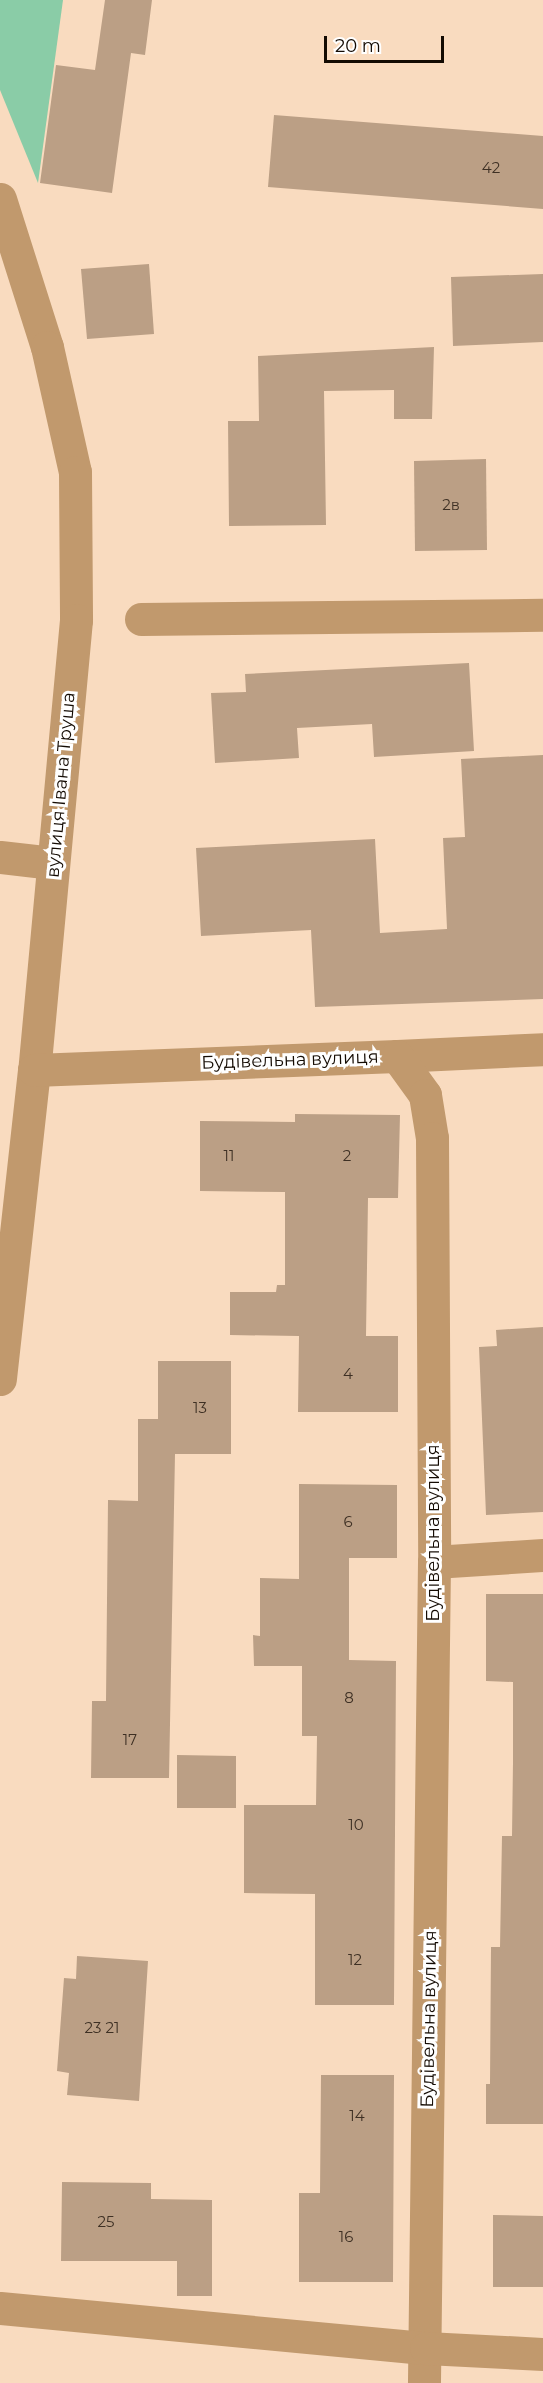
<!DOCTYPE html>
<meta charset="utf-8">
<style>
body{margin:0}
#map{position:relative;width:543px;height:2383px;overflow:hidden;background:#f9dbbf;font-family:Montserrat,sans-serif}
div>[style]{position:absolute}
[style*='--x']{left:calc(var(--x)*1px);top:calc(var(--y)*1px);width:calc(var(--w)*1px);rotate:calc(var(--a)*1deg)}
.green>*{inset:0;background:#8acca7}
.building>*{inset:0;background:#bb9f85}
.minor>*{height:33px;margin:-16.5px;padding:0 16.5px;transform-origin:16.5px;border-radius:16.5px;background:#c1996d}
span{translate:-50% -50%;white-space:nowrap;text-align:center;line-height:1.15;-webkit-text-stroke:6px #fff;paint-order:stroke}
.number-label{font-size:15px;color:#3e3024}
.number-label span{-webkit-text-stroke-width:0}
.street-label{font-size:18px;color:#140b03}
.scale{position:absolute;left:324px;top:36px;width:120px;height:27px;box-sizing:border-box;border:3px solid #140b03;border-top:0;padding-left:8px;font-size:18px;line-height:21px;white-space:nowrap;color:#140b03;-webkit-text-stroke:4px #fff;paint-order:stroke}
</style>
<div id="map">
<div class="green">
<i style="clip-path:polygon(0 0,63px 0,38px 183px,0 90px)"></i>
</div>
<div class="building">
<i style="clip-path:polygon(105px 0,152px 0,145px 55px,131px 53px,112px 193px,40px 183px,56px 65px,95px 70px)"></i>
<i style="clip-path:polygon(274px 115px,543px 136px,543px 209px,268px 187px)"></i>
<i style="clip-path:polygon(149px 264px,154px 334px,87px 339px,81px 269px)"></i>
<i style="clip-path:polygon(543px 274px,543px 342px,453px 346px,451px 277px)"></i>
<i style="clip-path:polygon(434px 347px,432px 419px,394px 419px,394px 390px,324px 391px,326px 525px,229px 526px,228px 421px,259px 421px,258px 356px)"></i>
<i style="clip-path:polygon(486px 459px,487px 550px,415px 551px,414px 461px)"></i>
<i style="clip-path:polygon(469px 663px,474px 751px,374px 757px,372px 724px,297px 728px,299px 758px,215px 763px,211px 693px,246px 692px,245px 674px)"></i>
<i style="clip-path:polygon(543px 755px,543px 999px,315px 1007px,311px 930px,201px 936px,196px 848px,375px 839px,380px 933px,447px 929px,443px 838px,465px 837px,461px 759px)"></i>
<i style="clip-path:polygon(295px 1114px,400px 1115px,398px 1198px,368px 1198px,366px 1336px,398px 1336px,398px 1412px,298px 1412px,299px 1336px,230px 1335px,230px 1292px,276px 1292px,277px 1285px,285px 1285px,285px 1192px,200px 1191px,200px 1121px,295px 1122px)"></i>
<i style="clip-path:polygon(543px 1327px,543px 1512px,486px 1515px,479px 1347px,497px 1346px,496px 1330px)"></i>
<i style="clip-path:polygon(158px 1361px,231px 1361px,231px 1454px,175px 1454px,169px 1778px,91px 1778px,92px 1701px,106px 1701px,108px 1500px,138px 1501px,138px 1419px,158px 1419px)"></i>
<i style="clip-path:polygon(299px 1484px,397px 1485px,397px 1558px,349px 1558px,349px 1660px,396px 1661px,394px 2005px,315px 2005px,315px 1894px,244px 1893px,244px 1805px,316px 1805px,317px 1736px,302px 1736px,302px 1666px,254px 1666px,253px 1635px,260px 1636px,260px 1578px,299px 1579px)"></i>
<i style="clip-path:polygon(486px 1594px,543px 1594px,543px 2124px,486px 2124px,486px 2084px,490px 2084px,491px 1947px,500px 1947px,502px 1836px,512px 1836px,513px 1762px,513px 1682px,486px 1681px)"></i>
<i style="clip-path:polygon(177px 1755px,236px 1756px,236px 1808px,177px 1808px)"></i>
<i style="clip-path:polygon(77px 1956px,148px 1961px,139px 2101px,67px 2095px,69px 2073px,57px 2071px,64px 1978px,76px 1979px)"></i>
<i style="clip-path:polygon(321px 2075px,394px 2075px,393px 2282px,299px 2282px,299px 2193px,320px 2193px)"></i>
<i style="clip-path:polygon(62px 2182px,151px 2183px,151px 2199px,212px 2200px,212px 2296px,177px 2296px,177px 2261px,61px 2261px)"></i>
<i style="clip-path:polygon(493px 2215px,543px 2216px,543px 2287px,493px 2287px)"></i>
</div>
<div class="minor">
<i style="--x:0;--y:199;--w:155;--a:72.4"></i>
<i style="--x:47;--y:347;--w:128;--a:77.4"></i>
<i style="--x:75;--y:472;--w:148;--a:89.6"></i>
<i style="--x:76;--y:620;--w:452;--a:95.3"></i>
<i style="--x:34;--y:1070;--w:311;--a:96.3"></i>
<i style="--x:141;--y:619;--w:402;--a:-0.6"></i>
<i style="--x:0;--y:857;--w:53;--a:6.5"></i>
<i style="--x:397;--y:1056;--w:146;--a:-2.7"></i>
<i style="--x:34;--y:1070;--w:363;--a:-2.2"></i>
<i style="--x:397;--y:1056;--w:48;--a:54.3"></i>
<i style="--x:425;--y:1095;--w:44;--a:80.8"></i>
<i style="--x:432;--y:1138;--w:424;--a:89.7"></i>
<i style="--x:434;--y:1562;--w:821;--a:90.7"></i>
<i style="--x:434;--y:1562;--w:109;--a:-3.7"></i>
<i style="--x:0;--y:2308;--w:428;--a:5.4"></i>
<i style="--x:426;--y:2348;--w:117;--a:2.9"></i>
</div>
<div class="number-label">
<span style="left:491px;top:168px">42</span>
<span style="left:451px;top:505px">2в</span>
<span style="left:229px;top:1156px">11</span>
<span style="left:347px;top:1156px">2</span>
<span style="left:348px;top:1374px">4</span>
<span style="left:200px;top:1408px">13</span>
<span style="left:348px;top:1522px">6</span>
<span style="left:349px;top:1698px">8</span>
<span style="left:130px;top:1740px">17</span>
<span style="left:356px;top:1825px">10</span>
<span style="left:355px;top:1960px">12</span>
<span style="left:102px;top:2028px">23 21</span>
<span style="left:357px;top:2116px">14</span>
<span style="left:106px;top:2222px">25</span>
<span style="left:346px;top:2237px">16</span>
</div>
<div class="street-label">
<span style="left:61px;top:785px;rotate:-85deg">вулиця Івана Труша</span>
<span style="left:290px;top:1060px;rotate:-2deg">Будівельна вулиця</span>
<span style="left:433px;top:1533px;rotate:-90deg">Будівельна вулиця</span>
<span style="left:429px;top:2019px;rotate:-89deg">Будівельна вулиця</span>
</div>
<div class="scale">20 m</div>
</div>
